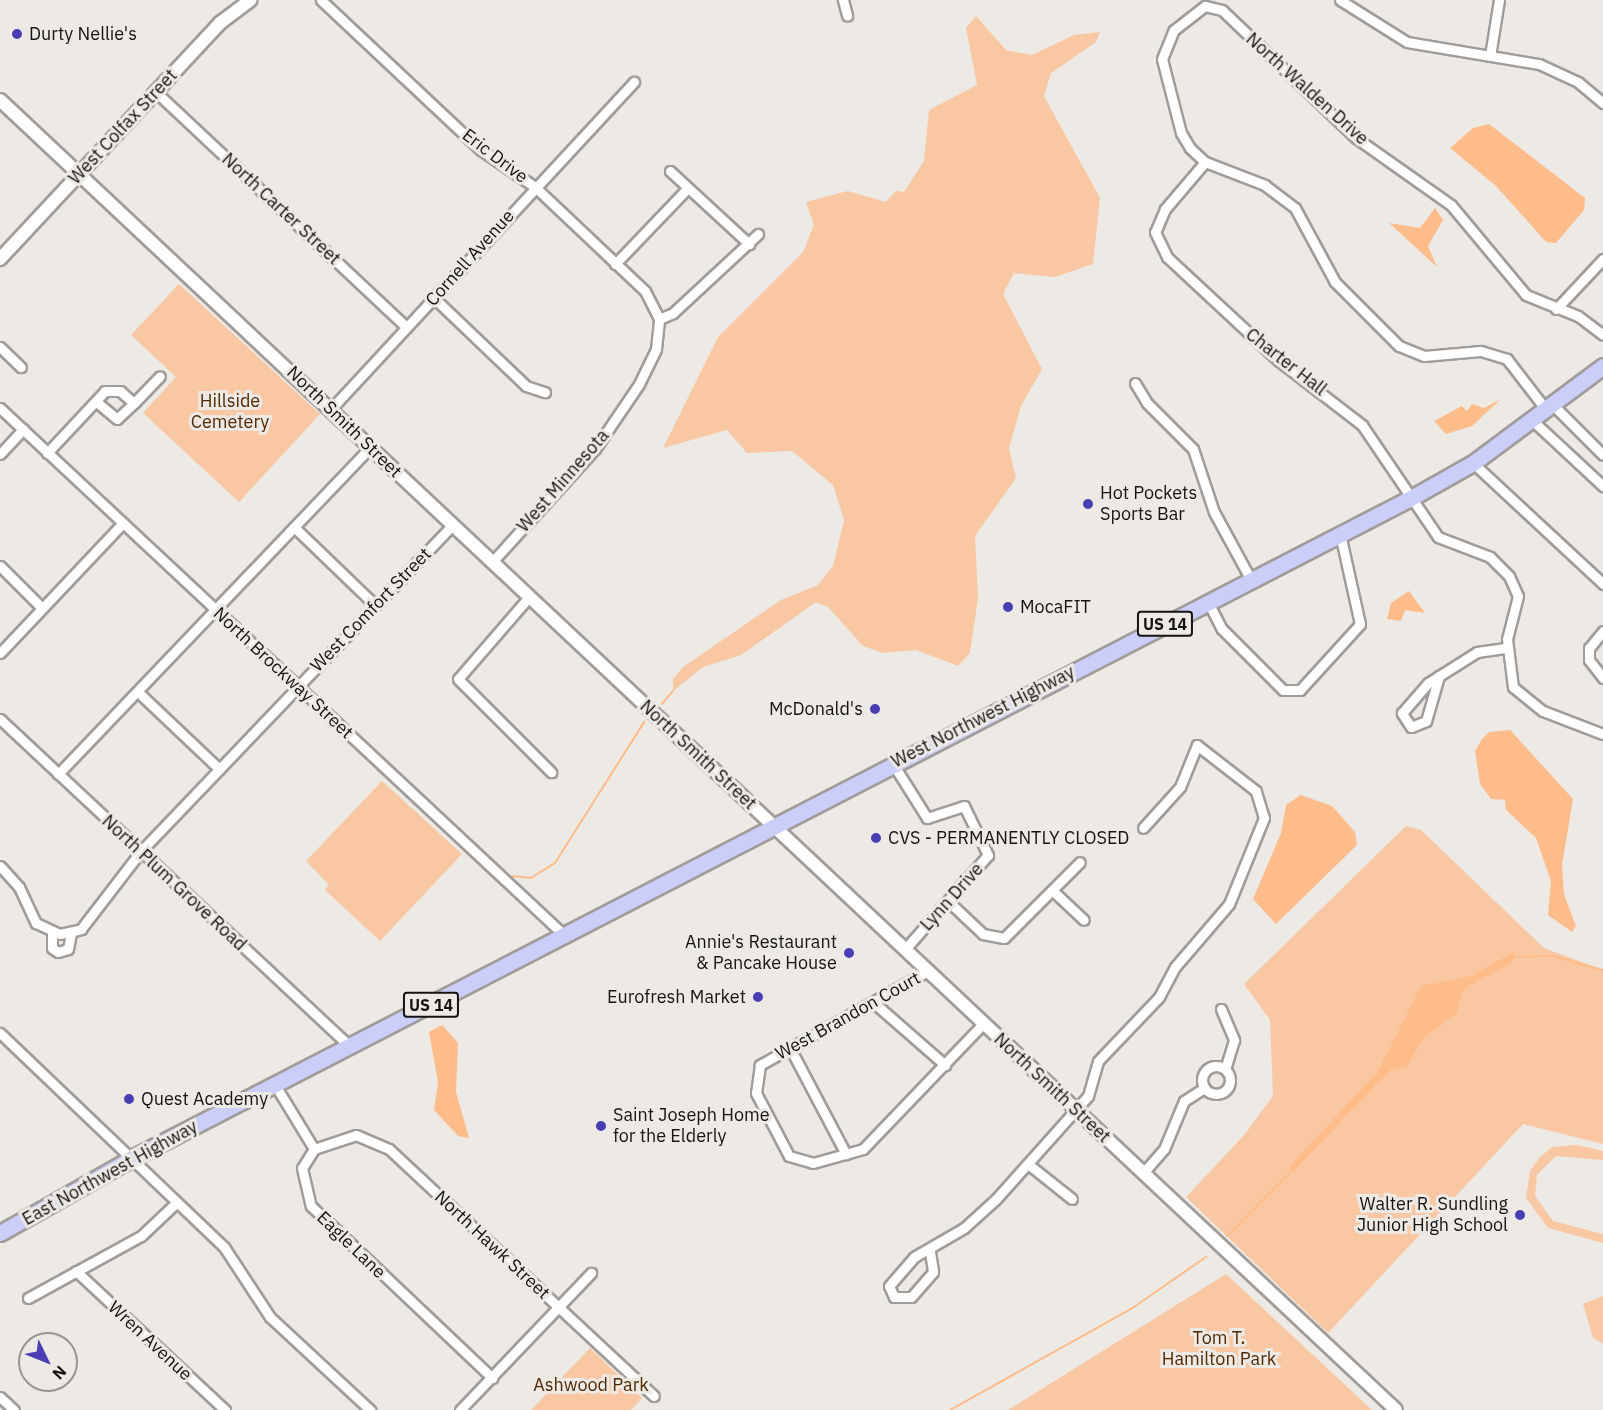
<!DOCTYPE html>
<style>
body{margin:0}
#map{position:relative;width:1603px;height:1410px;overflow:hidden;background:#ede9e5;font-family:"IBM Plex Sans",sans-serif}
div>[style]{position:absolute}
[style*='--x']{left:calc(var(--x)*1px);top:calc(var(--y)*1px);width:calc(var(--w)*1px);rotate:calc(var(--a)*1deg)}
.green>*{inset:0;background:#f9c8a3}
.water>*{inset:0;background:#fdbc89}
.stream>*{height:2px;margin:-1px;padding:0 1px;transform-origin:1px;border-radius:1px;background:#fdbc89}
.roads{filter:drop-shadow(2px 0 #a19c99) drop-shadow(-2px 0 #a19c99) drop-shadow(0 2px #a19c99) drop-shadow(0 -2px #a19c99)}
.minor>*{height:9px;margin:-4.5px;padding:0 4.5px;transform-origin:4.5px;border-radius:4.5px;background:#fff}
.minor>.ring{margin:-4.5px;padding:0;box-sizing:content-box;background:none;border:9px solid #fff;border-radius:50%}
.tertiary>*{height:12px;margin:-6px;padding:0 6px;transform-origin:6px;border-radius:6px;background:#fff}
.primary>*{height:15px;margin:-7.5px;padding:0 7.5px;transform-origin:7.5px;border-radius:7.5px;background:#cbcef9}
.dots>*{width:16px;height:16px;translate:-50% -50%;box-sizing:border-box;border:3px solid #ede9e5;border-radius:50%}
span{translate:-50% -50%;white-space:nowrap;text-align:center;line-height:1.15;-webkit-text-stroke:6px #ede9e5;paint-order:stroke}
.shield-label span{padding:2px 4px;background:#ede9e5;border:2px solid;border-radius:4px;-webkit-text-stroke-width:0}
.shield-label{font-size:16px;color:#161413;font-weight:700}
.poi-label{font-size:18px;color:#161413}
.left{translate:0 -50%;text-align:left}
.right{translate:-100% -50%;text-align:right}
.street-label{font-size:18px;color:#161413}
.park-label{font-size:18px;color:#522901}
.north{position:absolute;left:18px;top:1332px;width:60px;height:60px;box-sizing:border-box;background:#ede9e5;border:2px solid #979491;border-radius:50%;rotate:133deg;font-size:16px;font-weight:700;line-height:24px;text-align:center;color:#161413}
.north::after{content:'';display:block;margin:auto;width:21px;height:27px;background:#4a3eb5;clip-path:polygon(50% 0,100% 100%,50% 72%,0 100%)}
</style>
<div id="map">
<div class="green">
<i style="clip-path:polygon(976px 16px,1006px 50px,1032px 55px,1074px 35px,1100px 32px,1096px 42px,1051px 73px,1044px 96px,1100px 198px,1093px 264px,1055px 277px,1014px 273px,1003px 294px,1042px 369px,1021px 406px,1009px 448px,1016px 478px,975px 536px,978px 598px,970px 653px,958px 666px,916px 650px,883px 653px,863px 646px,828px 607px,816px 602px,741px 655px,703px 667px,673px 691px,673px 679px,683px 667px,781px 600px,818px 585px,833px 566px,844px 520px,833px 485px,792px 451px,747px 453px,727px 430px,663px 448px,718px 337px,803px 252px,814px 225px,806px 202px,848px 191px,886px 202px,896px 191px,904px 192px,924px 161px,929px 110px,977px 85px,966px 28px)"></i>
<i style="clip-path:polygon(179px 284px,320px 414px,239px 502px,143px 413px,176px 377px,131px 335px)"></i>
<i style="clip-path:polygon(382px 781px,462px 854px,380px 941px,325px 890px,329px 885px,306px 861px)"></i>
<i style="clip-path:polygon(1406px 826px,1421px 830px,1544px 948px,1603px 970px,1603px 1144px,1523px 1124px,1328px 1333px,1186px 1197px,1245px 1134px,1273px 1096px,1270px 1020px,1244px 984px)"></i>
<i style="clip-path:polygon(1578px 1145px,1603px 1151px,1603px 1160px,1556px 1156px,1537px 1175px,1535px 1196px,1553px 1221px,1603px 1234px,1603px 1243px,1548px 1228px,1526px 1198px,1530px 1171px,1540px 1157px,1552px 1147px)"></i>
<i style="clip-path:polygon(1226px 1274px,1372px 1410px,1008px 1410px)"></i>
<i style="clip-path:polygon(1603px 1296px,1603px 1343px,1593px 1338px,1583px 1304px)"></i>
<i style="clip-path:polygon(590px 1348px,642px 1398px,631px 1410px,531px 1410px)"></i>
</div>
<div class="water">
<i style="clip-path:polygon(1489px 124px,1585px 198px,1584px 210px,1556px 243px,1546px 242px,1496px 186px,1450px 148px,1473px 128px)"></i>
<i style="clip-path:polygon(1435px 208px,1443px 220px,1428px 246px,1437px 267px,1389px 223px,1420px 228px)"></i>
<i style="clip-path:polygon(1501px 399px,1472px 426px,1446px 434px,1434px 421px,1462px 406px,1467px 411px,1472px 404px,1484px 408px)"></i>
<i style="clip-path:polygon(1409px 591px,1425px 613px,1405px 610px,1401px 621px,1387px 619px,1391px 603px)"></i>
<i style="clip-path:polygon(1510px 730px,1573px 799px,1562px 865px,1564px 894px,1576px 926px,1572px 932px,1548px 915px,1551px 881px,1536px 838px,1506px 810px,1505px 800px,1491px 799px,1480px 784px,1475px 751px,1482px 739px,1489px 732px)"></i>
<i style="clip-path:polygon(1301px 795px,1332px 806px,1355px 832px,1357px 845px,1276px 924px,1253px 899px,1281px 833px,1286px 805px)"></i>
<i style="clip-path:polygon(1515px 951px,1512px 963px,1463px 989px,1457px 1013px,1423px 1038px,1407px 1067px,1389px 1070px,1293px 1172px,1288px 1168px,1378px 1071px,1421px 986px,1472px 976px)"></i>
<i style="clip-path:polygon(442px 1025px,458px 1043px,456px 1092px,469px 1138px,458px 1136px,434px 1110px,438px 1082px,429px 1032px)"></i>
</div>
<div class="stream">
<i style="--x:662;--y:704;--w:17;--a:-50"></i>
<i style="--x:512;--y:876;--w:19;--a:6"></i>
<i style="--x:531;--y:878;--w:28;--a:-32"></i>
<i style="--x:555;--y:863;--w:167;--a:-57.7"></i>
<i style="--x:1512;--y:957;--w:40;--a:-1.4"></i>
<i style="--x:1552;--y:956;--w:53;--a:15.4"></i>
<i style="--x:1379;--y:1081;--w:15;--a:-48"></i>
<i style="--x:1352;--y:1109;--w:30;--a:-46"></i>
<i style="--x:1227;--y:1236;--w:161;--a:-45.3"></i>
<i style="--x:950;--y:1410;--w:211;--a:-29.2"></i>
<i style="--x:1134;--y:1307;--w:88;--a:-34.8"></i>
</div>
<div class="roads">
<div class="minor">
<i style="--x:321;--y:0;--w:219;--a:43.2"></i>
<i style="--x:481;--y:150;--w:65;--a:34.4"></i>
<i style="--x:535;--y:187;--w:151;--a:43.4"></i>
<i style="--x:645;--y:291;--w:31;--a:63"></i>
<i style="--x:843;--y:0;--w:16;--a:75"></i>
<i style="--x:1340;--y:0;--w:79;--a:32.1"></i>
<i style="--x:1407;--y:42;--w:134;--a:9.5"></i>
<i style="--x:1539;--y:64;--w:43;--a:24.8"></i>
<i style="--x:1578;--y:82;--w:33;--a:40"></i>
<i style="--x:1490;--y:56;--w:57;--a:-80.9"></i>
<i style="--x:156;--y:92;--w:343;--a:43.2"></i>
<i style="--x:1205;--y:162;--w:62;--a:130.4"></i>
<i style="--x:1165;--y:209;--w:25;--a:113"></i>
<i style="--x:1155;--y:232;--w:28;--a:64"></i>
<i style="--x:1167;--y:257;--w:153;--a:42.9"></i>
<i style="--x:1279;--y:361;--w:105;--a:37.6"></i>
<i style="--x:1362;--y:425;--w:135;--a:55.8"></i>
<i style="--x:1438;--y:537;--w:56;--a:21"></i>
<i style="--x:1490;--y:557;--w:27;--a:45"></i>
<i style="--x:1509;--y:576;--w:22;--a:66"></i>
<i style="--x:1518;--y:596;--w:44;--a:104.3"></i>
<i style="--x:1507;--y:639;--w:48;--a:82.9"></i>
<i style="--x:1513;--y:687;--w:38;--a:39"></i>
<i style="--x:1543;--y:711;--w:64;--a:21"></i>
<i style="--x:670;--y:171;--w:108;--a:42.7"></i>
<i style="--x:615;--y:264;--w:105;--a:-46.2"></i>
<i style="--x:434;--y:298;--w:127;--a:43.7"></i>
<i style="--x:526;--y:386;--w:20;--a:18"></i>
<i style="--x:1556;--y:309;--w:69;--a:-46.8"></i>
<i style="--x:0;--y:347;--w:29;--a:44"></i>
<i style="--x:1135;--y:383;--w:23;--a:59"></i>
<i style="--x:1147;--y:403;--w:65;--a:45"></i>
<i style="--x:1193;--y:449;--w:66;--a:71.6"></i>
<i style="--x:1214;--y:512;--w:77;--a:61.4"></i>
<i style="--x:134;--y:403;--w:37;--a:-46"></i>
<i style="--x:1554;--y:406;--w:69;--a:45"></i>
<i style="--x:0;--y:408;--w:775;--a:43.06"></i>
<i style="--x:331;--y:409;--w:446;--a:-47.2"></i>
<i style="--x:1547;--y:411;--w:66;--a:-127.6"></i>
<i style="--x:1507;--y:359;--w:28;--a:-163"></i>
<i style="--x:1480;--y:351;--w:56;--a:174.9"></i>
<i style="--x:1424;--y:356;--w:27;--a:-158"></i>
<i style="--x:1399;--y:346;--w:91;--a:-135"></i>
<i style="--x:1335;--y:282;--w:84;--a:-118.4"></i>
<i style="--x:1295;--y:208;--w:38;--a:-143"></i>
<i style="--x:1265;--y:185;--w:64;--a:-159"></i>
<i style="--x:1205;--y:162;--w:21;--a:-137"></i>
<i style="--x:1190;--y:148;--w:17;--a:-121"></i>
<i style="--x:1181;--y:133;--w:76;--a:-104.4"></i>
<i style="--x:1162;--y:59;--w:31;--a:-68"></i>
<i style="--x:1174;--y:30;--w:39;--a:-38"></i>
<i style="--x:1205;--y:6;--w:17;--a:13"></i>
<i style="--x:1222;--y:10;--w:185;--a:43.7"></i>
<i style="--x:1356;--y:138;--w:116;--a:35.2"></i>
<i style="--x:1451;--y:205;--w:117;--a:50.2"></i>
<i style="--x:1526;--y:295;--w:56;--a:22"></i>
<i style="--x:1578;--y:316;--w:31;--a:37"></i>
<i style="--x:1533;--y:421;--w:96;--a:42.9"></i>
<i style="--x:47;--y:453;--w:85;--a:-46.9"></i>
<i style="--x:105;--y:391;--w:15;--a:0"></i>
<i style="--x:120;--y:391;--w:18;--a:41"></i>
<i style="--x:134;--y:403;--w:23;--a:137"></i>
<i style="--x:117;--y:419;--w:25;--a:-140"></i>
<i style="--x:0;--y:454;--w:34;--a:-47"></i>
<i style="--x:1473;--y:463;--w:178;--a:42.9"></i>
<i style="--x:294;--y:527;--w:112;--a:43.9"></i>
<i style="--x:492;--y:562;--w:153;--a:-47.7"></i>
<i style="--x:595;--y:449;--w:78;--a:-55.9"></i>
<i style="--x:639;--y:384;--w:39;--a:-64"></i>
<i style="--x:656;--y:349;--w:30;--a:-84"></i>
<i style="--x:659;--y:319;--w:15;--a:-23"></i>
<i style="--x:673;--y:313;--w:116;--a:-42.9"></i>
<i style="--x:0;--y:566;--w:58;--a:45"></i>
<i style="--x:529;--y:597;--w:108;--a:130.9"></i>
<i style="--x:458;--y:679;--w:132;--a:45"></i>
<i style="--x:1208;--y:602;--w:30;--a:63"></i>
<i style="--x:1222;--y:629;--w:86;--a:45"></i>
<i style="--x:1283;--y:690;--w:17;--a:0"></i>
<i style="--x:1300;--y:690;--w:89;--a:-47.7"></i>
<i style="--x:1360;--y:624;--w:92;--a:-102.5"></i>
<i style="--x:1603;--y:631;--w:22;--a:129"></i>
<i style="--x:1589;--y:648;--w:12;--a:90"></i>
<i style="--x:1589;--y:660;--w:23;--a:52"></i>
<i style="--x:0;--y:653;--w:179;--a:-46.6"></i>
<i style="--x:1439;--y:676;--w:47;--a:106.1"></i>
<i style="--x:1426;--y:721;--w:16;--a:158"></i>
<i style="--x:1411;--y:727;--w:17;--a:-123"></i>
<i style="--x:1402;--y:713;--w:40;--a:-49"></i>
<i style="--x:1428;--y:683;--w:13;--a:-32"></i>
<i style="--x:1439;--y:676;--w:45;--a:-32.3"></i>
<i style="--x:1477;--y:652;--w:30;--a:-8"></i>
<i style="--x:138;--y:692;--w:112;--a:43.5"></i>
<i style="--x:0;--y:719;--w:478;--a:43.1"></i>
<i style="--x:893;--y:764;--w:64;--a:57.8"></i>
<i style="--x:927;--y:818;--w:39;--a:-18"></i>
<i style="--x:964;--y:806;--w:55;--a:63.9"></i>
<i style="--x:988;--y:855;--w:125;--a:131.4"></i>
<i style="--x:58;--y:774;--w:451;--a:-46.3"></i>
<i style="--x:0;--y:866;--w:28;--a:48"></i>
<i style="--x:19;--y:887;--w:40;--a:65"></i>
<i style="--x:36;--y:923;--w:26;--a:25"></i>
<i style="--x:60;--y:934;--w:22;--a:-13"></i>
<i style="--x:81;--y:929;--w:98;--a:-52.4"></i>
<i style="--x:141;--y:851;--w:451;--a:-46.3"></i>
<i style="--x:1053;--y:891;--w:42;--a:43.1"></i>
<i style="--x:949;--y:902;--w:47;--a:43.3"></i>
<i style="--x:983;--y:934;--w:21;--a:11"></i>
<i style="--x:1004;--y:938;--w:107;--a:-45"></i>
<i style="--x:52;--y:932;--w:16;--a:90"></i>
<i style="--x:52;--y:948;--w:7;--a:34"></i>
<i style="--x:58;--y:952;--w:10;--a:-17"></i>
<i style="--x:68;--y:949;--w:16;--a:-79"></i>
<i style="--x:928;--y:971;--w:193;--a:150.8"></i>
<i style="--x:760;--y:1065;--w:28;--a:98"></i>
<i style="--x:756;--y:1093;--w:71;--a:62.4"></i>
<i style="--x:789;--y:1156;--w:25;--a:16"></i>
<i style="--x:813;--y:1163;--w:52;--a:-15.6"></i>
<i style="--x:863;--y:1149;--w:175;--a:-46.2"></i>
<i style="--x:873;--y:1002;--w:96;--a:41.2"></i>
<i style="--x:1221;--y:1009;--w:34;--a:67"></i>
<i style="--x:1234;--y:1040;--w:30;--a:107"></i>
<i style="--x:0;--y:1033;--w:310;--a:43.7"></i>
<i style="--x:224;--y:1247;--w:84;--a:56.7"></i>
<i style="--x:270;--y:1317;--w:137;--a:42.9"></i>
<i style="--x:790;--y:1048;--w:120;--a:62.2"></i>
<i class="ring" style="left:1202px;top:1066px;width:19px;height:19px"></i>
<i style="--x:275;--y:1085;--w:75;--a:58.6"></i>
<i style="--x:314;--y:1149;--w:22;--a:122"></i>
<i style="--x:302;--y:1168;--w:39;--a:77"></i>
<i style="--x:311;--y:1206;--w:250;--a:43.5"></i>
<i style="--x:314;--y:1149;--w:44;--a:-18.4"></i>
<i style="--x:356;--y:1135;--w:36;--a:23"></i>
<i style="--x:389;--y:1149;--w:362;--a:43"></i>
<i style="--x:1028;--y:1164;--w:56;--a:38.5"></i>
<i style="--x:1143;--y:1173;--w:32;--a:-49"></i>
<i style="--x:1164;--y:1149;--w:52;--a:-67.4"></i>
<i style="--x:1184;--y:1101;--w:24;--a:-33"></i>
<i style="--x:930;--y:1252;--w:20;--a:81"></i>
<i style="--x:933;--y:1272;--w:33;--a:131"></i>
<i style="--x:911;--y:1297;--w:17;--a:180"></i>
<i style="--x:894;--y:1297;--w:12;--a:-114"></i>
<i style="--x:889;--y:1286;--w:38;--a:-49"></i>
<i style="--x:914;--y:1257;--w:58;--a:-30.1"></i>
<i style="--x:964;--y:1228;--w:43;--a:-42.2"></i>
<i style="--x:996;--y:1199;--w:138;--a:-48.2"></i>
<i style="--x:1088;--y:1096;--w:36;--a:-74"></i>
<i style="--x:1098;--y:1061;--w:88;--a:-46.4"></i>
<i style="--x:1159;--y:997;--w:34;--a:-62"></i>
<i style="--x:1175;--y:967;--w:83;--a:-49.4"></i>
<i style="--x:1229;--y:904;--w:93;--a:-67.9"></i>
<i style="--x:1264;--y:818;--w:28;--a:-107"></i>
<i style="--x:1256;--y:791;--w:75;--a:-142.1"></i>
<i style="--x:1197;--y:745;--w:45;--a:112"></i>
<i style="--x:1180;--y:787;--w:55;--a:132.1"></i>
<i style="--x:76;--y:1271;--w:204;--a:43"></i>
<i style="--x:28;--y:1298;--w:129;--a:-28.8"></i>
<i style="--x:141;--y:1236;--w:48;--a:-43.3"></i>
<i style="--x:0;--y:1397;--w:19;--a:43"></i>
<i style="--x:460;--y:1410;--w:190;--a:-46.3"></i>
</div>
<div class="tertiary">
<i style="--x:0;--y:100;--w:1914;--a:43.18"></i>
<i style="--x:0;--y:259;--w:323;--a:-47"></i>
<i style="--x:220;--y:23;--w:38;--a:-37"></i>
</div>
<div class="primary">
<i style="--x:0;--y:1233;--w:152;--a:-29.6"></i>
<i style="--x:132;--y:1158;--w:1437;--a:-27.3"></i>
<i style="--x:1409;--y:499;--w:73;--a:-29.4"></i>
<i style="--x:1473;--y:463;--w:162;--a:-36.7"></i>
</div>
</div>
<div class="dots">
<i style="left:17px;top:34px;background:#4a3eb5"></i>
<i style="left:1088px;top:504px;background:#4a3eb5"></i>
<i style="left:1008px;top:607px;background:#4a3eb5"></i>
<i style="left:875px;top:709px;background:#4a3eb5"></i>
<i style="left:876px;top:838px;background:#4a3eb5"></i>
<i style="left:849px;top:953px;background:#4a3eb5"></i>
<i style="left:758px;top:997px;background:#4a3eb5"></i>
<i style="left:129px;top:1099px;background:#4a3eb5"></i>
<i style="left:601px;top:1126px;background:#4a3eb5"></i>
<i style="left:1520px;top:1215px;background:#4a3eb5"></i>
</div>
<div class="shield-label">
<span style="left:1165px;top:624px">US 14</span>
<span style="left:431px;top:1005px">US 14</span>
</div>
<div class="poi-label">
<span class="left" style="left:29px;top:34px">Durty Nellie's</span>
<span class="left" style="left:1100px;top:504px">Hot Pockets<br>Sports Bar</span>
<span class="left" style="left:1020px;top:607px">MocaFIT</span>
<span class="right" style="left:863px;top:709px">McDonald's</span>
<span class="left" style="left:888px;top:838px">CVS - PERMANENTLY CLOSED</span>
<span class="right" style="left:837px;top:953px">Annie's Restaurant<br>&amp; Pancake House</span>
<span class="right" style="left:746px;top:997px">Eurofresh Market</span>
<span class="left" style="left:141px;top:1099px">Quest Academy</span>
<span class="left" style="left:613px;top:1126px">Saint Joseph Home<br>for the Elderly</span>
<span class="right" style="left:1508px;top:1215px">Walter R. Sundling<br>Junior High School</span>
</div>
<div class="street-label">
<span style="left:1307px;top:89px;rotate:42deg">North Walden Drive</span>
<span style="left:123px;top:127px;rotate:-47deg">West Colfax Street</span>
<span style="left:495px;top:156px;rotate:37deg">Eric Drive</span>
<span style="left:281px;top:209px;rotate:43deg">North Carter Street</span>
<span style="left:470px;top:258px;rotate:-48deg">Cornell Avenue</span>
<span style="left:1286px;top:362px;rotate:38deg">Charter Hall</span>
<span style="left:344px;top:422px;rotate:44deg">North Smith Street</span>
<span style="left:563px;top:481px;rotate:-49deg">West Minnesota</span>
<span style="left:371px;top:610px;rotate:-46deg">West Comfort Street</span>
<span style="left:283px;top:673px;rotate:43deg">North Brockway Street</span>
<span style="left:983px;top:717px;rotate:-27deg">West Northwest Highway</span>
<span style="left:698px;top:755px;rotate:43deg">North Smith Street</span>
<span style="left:174px;top:883px;rotate:43deg">North Plum Grove Road</span>
<span style="left:952px;top:897px;rotate:-48deg">Lynn Drive</span>
<span style="left:848px;top:1016px;rotate:-29deg">West Brandon Court</span>
<span style="left:1052px;top:1088px;rotate:43deg">North Smith Street</span>
<span style="left:110px;top:1173px;rotate:-29deg">East Northwest Highway</span>
<span style="left:351px;top:1245px;rotate:44deg">Eagle Lane</span>
<span style="left:492px;top:1245px;rotate:43deg">North Hawk Street</span>
<span style="left:150px;top:1341px;rotate:43deg">Wren Avenue</span>
</div>
<div class="park-label">
<span style="left:230px;top:412px">Hillside<br>Cemetery</span>
<span style="left:1219px;top:1349px">Tom T.<br>Hamilton Park</span>
<span style="left:591px;top:1385px">Ashwood Park</span>
</div>
<div class="north">N</div>
</div>
